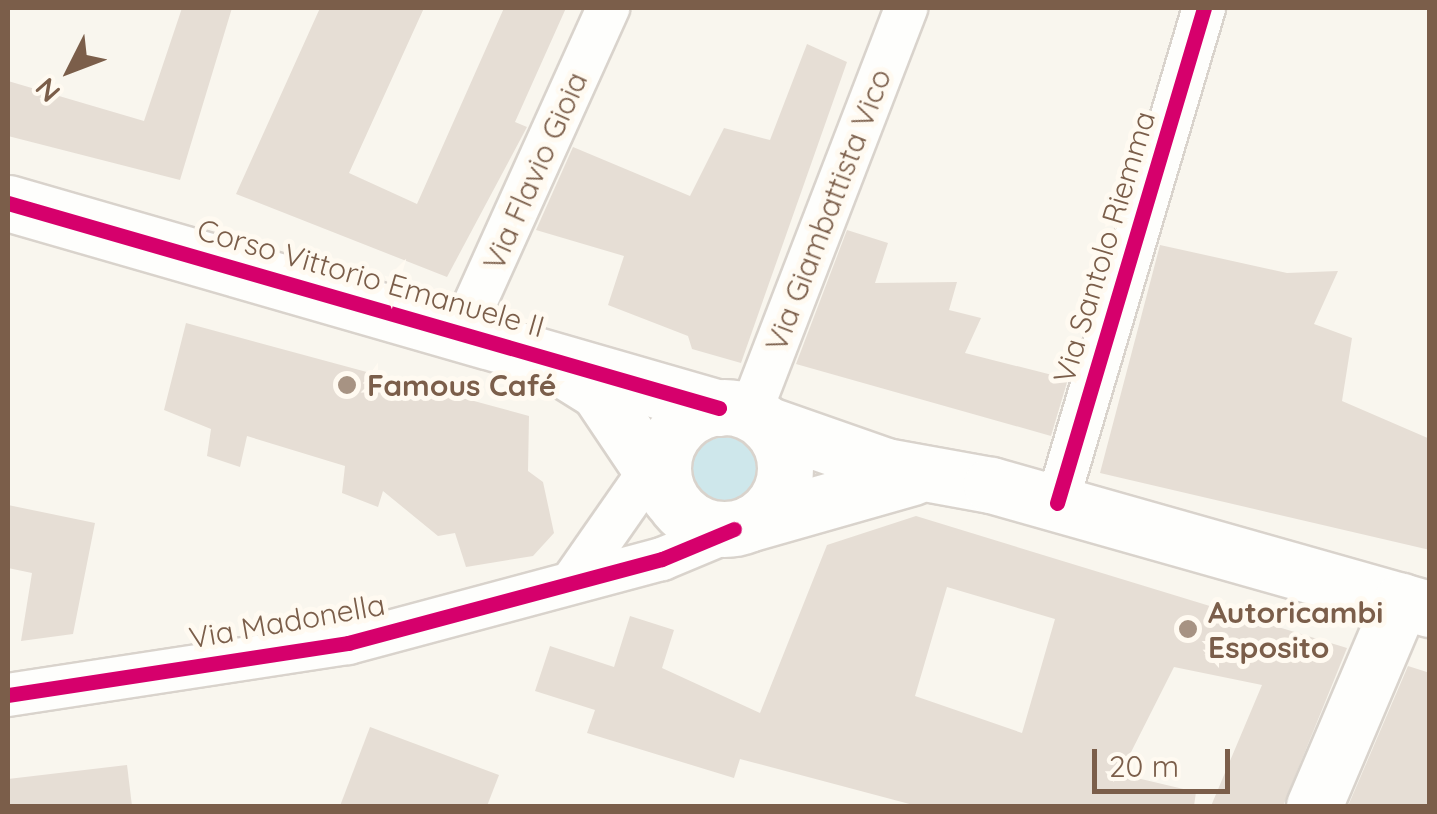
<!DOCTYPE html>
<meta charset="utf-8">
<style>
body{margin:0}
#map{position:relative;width:1437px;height:814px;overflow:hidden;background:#f9f6ee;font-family:Quicksand,sans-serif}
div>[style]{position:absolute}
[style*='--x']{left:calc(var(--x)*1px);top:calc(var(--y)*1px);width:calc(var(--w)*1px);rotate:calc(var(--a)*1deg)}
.water>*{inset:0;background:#cee7eb}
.round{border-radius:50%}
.building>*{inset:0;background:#e6ded5}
.roads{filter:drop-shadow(2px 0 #d9d3cc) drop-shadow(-2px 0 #d9d3cc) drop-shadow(0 2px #d9d3cc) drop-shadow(0 -2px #d9d3cc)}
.street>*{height:42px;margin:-21px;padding:0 21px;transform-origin:21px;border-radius:21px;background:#fefefc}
.secondary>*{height:55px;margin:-27.5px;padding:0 27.5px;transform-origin:27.5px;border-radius:27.5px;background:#fefefc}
.secondary>.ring{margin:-27.5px;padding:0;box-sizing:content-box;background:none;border:55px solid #fefefc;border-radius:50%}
.cycleway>*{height:15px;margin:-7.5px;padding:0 7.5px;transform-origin:7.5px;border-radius:7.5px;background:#d6006c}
.dots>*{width:28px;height:28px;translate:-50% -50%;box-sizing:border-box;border:5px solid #fffaf1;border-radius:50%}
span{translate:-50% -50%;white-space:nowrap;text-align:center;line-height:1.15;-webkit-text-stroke:10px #fffaf1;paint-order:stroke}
.street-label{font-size:30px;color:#7b5e4a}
.poi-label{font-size:30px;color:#7b5e4a;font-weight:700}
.left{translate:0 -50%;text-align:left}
.frame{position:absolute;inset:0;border:10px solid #7b5e4a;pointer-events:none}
.north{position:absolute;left:20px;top:20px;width:100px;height:100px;-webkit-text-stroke:8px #fffaf1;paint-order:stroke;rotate:228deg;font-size:28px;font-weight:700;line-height:40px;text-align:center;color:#7b5e4a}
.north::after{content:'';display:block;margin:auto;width:35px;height:45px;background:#7b5e4a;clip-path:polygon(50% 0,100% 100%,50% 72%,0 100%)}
.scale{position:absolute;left:1092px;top:749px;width:138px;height:45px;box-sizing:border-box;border:5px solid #7b5e4a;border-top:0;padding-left:12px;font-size:30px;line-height:35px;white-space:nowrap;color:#7b5e4a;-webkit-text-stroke:8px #fffaf1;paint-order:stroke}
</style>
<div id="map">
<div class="water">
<i class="round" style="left:692px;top:437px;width:66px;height:66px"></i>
</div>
<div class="building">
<i style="clip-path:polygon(182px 8px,232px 8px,180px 180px,8px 136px,8px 81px,144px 121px)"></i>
<i style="clip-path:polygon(320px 8px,424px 8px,349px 173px,417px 204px,504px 8px,566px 8px,515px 122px,527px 127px,447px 277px,236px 194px)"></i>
<i style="clip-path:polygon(807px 44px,847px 62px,741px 363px,692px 349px,688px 336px,608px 305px,624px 256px,536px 230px,573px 147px,690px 196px,724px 128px,770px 140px)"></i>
<i style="clip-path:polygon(847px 230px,888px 243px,875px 283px,957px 282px,949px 310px,981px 318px,965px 353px,1068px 379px,1051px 436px,796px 364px)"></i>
<i style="clip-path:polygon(1160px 245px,1287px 273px,1338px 271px,1314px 324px,1352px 338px,1342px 401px,1430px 439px,1430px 550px,1100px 473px)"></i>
<i style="clip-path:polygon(186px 323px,529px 416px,528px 471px,543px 482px,554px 533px,533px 556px,466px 567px,455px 533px,438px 536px,383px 491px,378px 507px,342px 493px,345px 466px,247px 436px,240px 467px,207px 456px,211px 429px,164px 410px)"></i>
<i style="clip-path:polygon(8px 505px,95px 523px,73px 634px,21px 641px,32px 573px,8px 568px)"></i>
<i style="clip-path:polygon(evenodd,916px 516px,1347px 648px,1283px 806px,1211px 806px,1262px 685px,1174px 667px,1120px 774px,1196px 792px,1194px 806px,917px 806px,740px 759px,734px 778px,587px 733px,595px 710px,535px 691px,550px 646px,614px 667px,630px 616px,674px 630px,662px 668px,760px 713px,827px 545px,916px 516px,947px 587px,1055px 619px,1022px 733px,915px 696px,947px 587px)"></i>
<i style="clip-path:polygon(1408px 666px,1430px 673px,1430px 806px,1348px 806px)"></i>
<i style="clip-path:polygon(370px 727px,499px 775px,487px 806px,340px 806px)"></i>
<i style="clip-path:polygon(127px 765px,132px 806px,8px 806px,8px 779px)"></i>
</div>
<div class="roads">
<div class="street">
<i style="--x:461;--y:334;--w:358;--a:-65.7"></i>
<i style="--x:750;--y:413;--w:434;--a:-68.9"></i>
<i style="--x:1057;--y:503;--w:516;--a:-73.46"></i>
<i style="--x:572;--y:582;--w:166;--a:-55.1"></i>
<i style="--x:8;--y:695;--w:344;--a:-8.7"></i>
<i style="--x:348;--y:643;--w:325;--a:-15"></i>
<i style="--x:662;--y:559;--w:78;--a:-22.6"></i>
</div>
<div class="secondary">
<i style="--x:8;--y:203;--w:740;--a:16.08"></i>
<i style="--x:556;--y:365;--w:49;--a:31.8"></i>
<i style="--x:598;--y:391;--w:129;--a:56.1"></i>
<i class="ring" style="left:663px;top:407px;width:67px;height:67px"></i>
<i style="--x:766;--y:424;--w:127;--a:19.3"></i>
<i style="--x:886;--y:466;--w:107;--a:10.3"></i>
<i style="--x:991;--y:485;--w:456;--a:15.8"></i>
<i style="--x:751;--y:523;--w:168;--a:-15.9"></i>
<i style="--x:1314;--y:806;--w:223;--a:-67"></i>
</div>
</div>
<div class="cycleway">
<i style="--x:8;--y:203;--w:740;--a:16.08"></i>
<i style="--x:1057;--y:503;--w:516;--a:-73.46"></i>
<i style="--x:8;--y:695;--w:344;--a:-8.7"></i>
<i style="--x:348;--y:643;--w:325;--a:-15"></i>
<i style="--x:662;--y:559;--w:78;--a:-22.6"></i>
</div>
<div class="dots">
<i style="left:347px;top:385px;background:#a79383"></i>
<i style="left:1188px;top:629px;background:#a79383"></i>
</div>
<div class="street-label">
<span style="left:535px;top:171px;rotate:-66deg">Via Flavio Gioia</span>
<span style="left:828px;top:210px;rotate:-69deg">Via Giambattista Vico</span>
<span style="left:1104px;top:247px;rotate:-73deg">Via Santolo Riemma</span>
<span style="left:371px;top:278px;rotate:16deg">Corso Vittorio Emanuele II</span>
<span style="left:287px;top:621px;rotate:-10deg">Via Madonella</span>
</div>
<div class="poi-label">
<span class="left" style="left:367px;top:385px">Famous Café</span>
<span class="left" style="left:1208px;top:629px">Autoricambi<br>Esposito</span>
</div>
<div class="frame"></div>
<div class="north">N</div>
<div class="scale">20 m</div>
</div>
